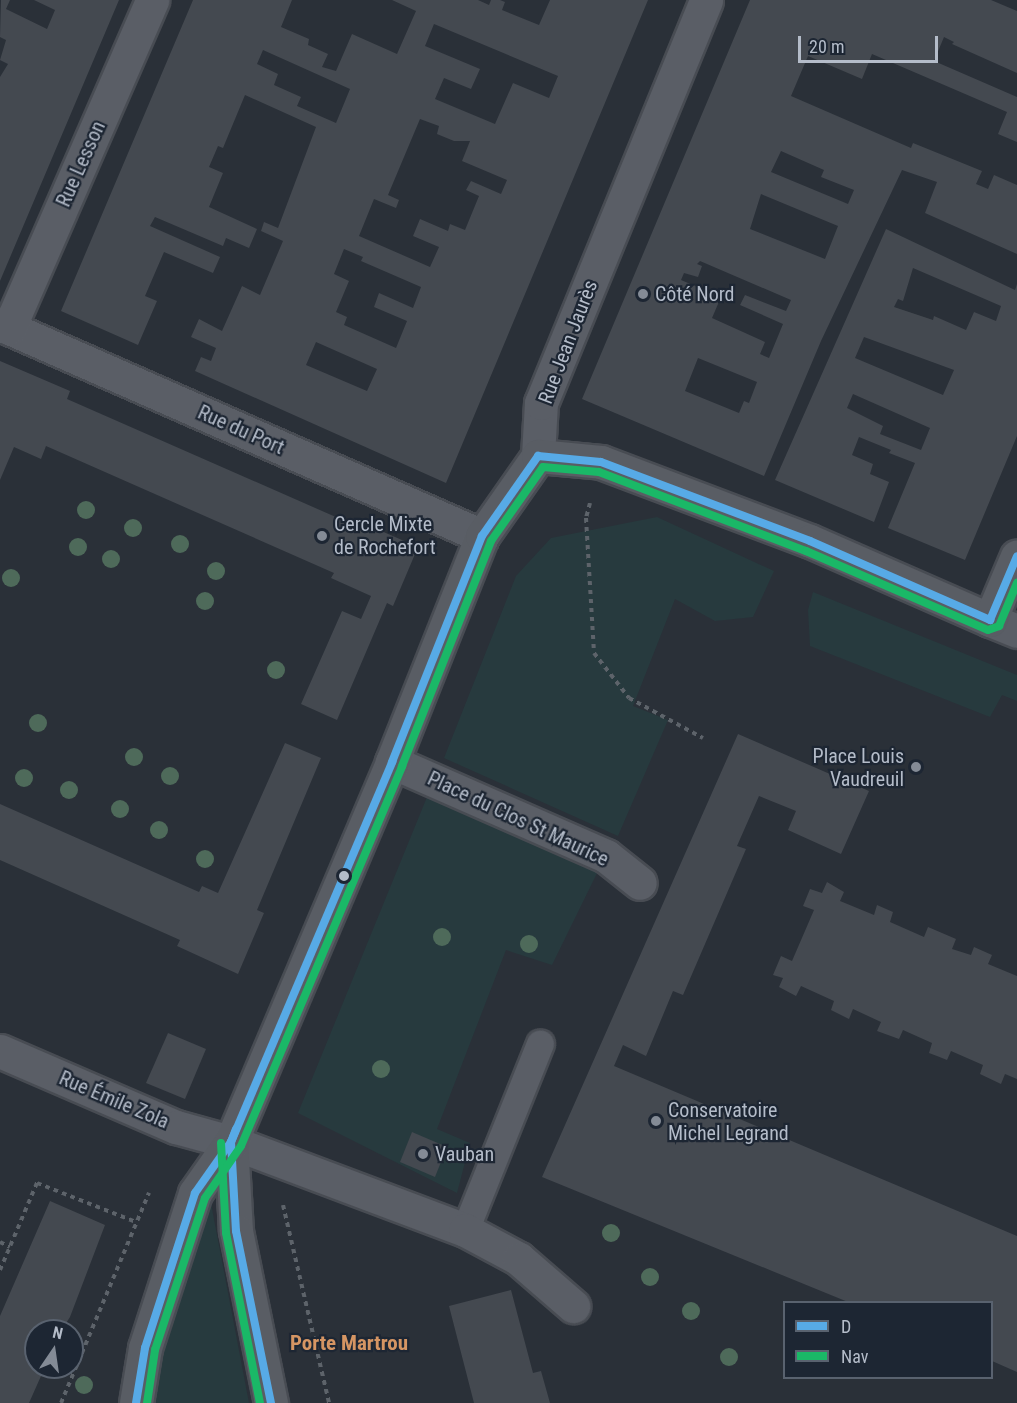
<!DOCTYPE html>
<meta charset="utf-8">
<style>
body{margin:0}
#map{position:relative;width:1017px;height:1403px;overflow:hidden;background:#2a3038;font-family:"Roboto Condensed",sans-serif}
div>[style]{position:absolute}
[style*='--x']{left:calc(var(--x)*1px);top:calc(var(--y)*1px);width:calc(var(--w)*1px);rotate:calc(var(--a)*1deg)}
.green>*{inset:0;background:#273a3e}
.building>*{inset:0;background:#444950}
.path>*{height:4px;margin-top:-2px;transform-origin:0;background:repeating-linear-gradient(90deg,#5d636a 0 4.5px,transparent 0 9px)}
.roads{filter:drop-shadow(2px 0 #484c53) drop-shadow(-2px 0 #484c53) drop-shadow(0 2px #484c53) drop-shadow(0 -2px #484c53)}
.lane>*{height:27px;margin:-13.5px;padding:0 13.5px;transform-origin:13.5px;border-radius:13.5px;background:#5a5e66}
.street>*{height:33px;margin:-16.5px;padding:0 16.5px;transform-origin:16.5px;border-radius:16.5px;background:#5a5e66}
.secondary>*{height:33px;margin:-16.5px;padding:0 16.5px;transform-origin:16.5px;border-radius:16.5px;background:#595d64}
.bus-1>*{height:8px;margin:-4px;padding:0 4px;transform-origin:4px;border-radius:4px;background:#57aae6}
.bus-2>*{height:8px;margin:-4px;padding:0 4px;transform-origin:4px;border-radius:4px;background:#1ab867}
.trees>*{width:18px;height:18px;margin:-9px;border-radius:50%;background:#4e6a5a}
.dots>*{width:16px;height:16px;translate:-50% -50%;box-sizing:border-box;border:3px solid #1d2633;border-radius:50%}
span{translate:-50% -50%;white-space:nowrap;text-align:center;line-height:1.15;-webkit-text-stroke:4.5px #1d2633;paint-order:stroke}
.street-label{font-size:20px;color:#b4bcc9}
.poi-label{font-size:20px;color:#b4bcc9}
.left{translate:0 -50%;text-align:left}
.right{translate:-100% -50%;text-align:right}
.neighbourhood-label{font-size:21px;color:#d59563;font-weight:700}
.legend{position:absolute;left:783px;top:1301px;width:210px;height:78px;box-sizing:border-box;background:#1d2633;border:2px solid #59626f;margin:0;padding:8px 10px;list-style:none;font-size:18px;color:#b4bcc9}
.legend li{display:flex;align-items:center;gap:12px;height:30px}
.legend b{width:30px;border:2px solid #59626f}
.north{position:absolute;left:24px;top:1319px;width:60px;height:60px;box-sizing:border-box;background:#1d2633;border:2px solid #59626f;border-radius:50%;rotate:13deg;font-size:16px;font-weight:700;line-height:24px;text-align:center;color:#b4bcc9}
.north::after{content:'';display:block;margin:auto;width:21px;height:27px;background:#848b96;clip-path:polygon(50% 0,100% 100%,50% 72%,0 100%)}
.scale{position:absolute;left:798px;top:36px;width:140px;height:27px;box-sizing:border-box;border:3px solid #b4bcc9;border-top:0;padding-left:8px;font-size:18px;line-height:21px;white-space:nowrap;color:#b4bcc9;-webkit-text-stroke:4px #1d2633;paint-order:stroke}
</style>
<div id="map">
<div class="green">
<i style="clip-path:polygon(657px 517px,774px 571px,753px 617px,715px 621px,675px 599px,633px 706px,668px 720px,618px 836px,444px 758px,516px 576px,551px 538px)"></i>
<i style="clip-path:polygon(813px 592px,1017px 675px,1017px 701px,1002px 695px,990px 717px,810px 646px,808px 610px)"></i>
<i style="clip-path:polygon(427px 797px,602px 863px,552px 965px,506px 950px,437px 1129px,470px 1143px,457px 1193px,298px 1113px)"></i>
<i style="clip-path:polygon(209px 1193px,249px 1403px,153px 1403px,156px 1378px)"></i>
</div>
<div class="building">
<i style="clip-path:polygon(1px 0,10px 0,6px 9px,47px 29px,55px 10px,34px 0,119px 0,0 281px,0 77px,8px 64px,0 60px,6px 40px,0 37px)"></i>
<i style="clip-path:polygon(evenodd,193px 0,292px 0,281px 27px,309px 39px,308px 45px,328px 54px,322px 67px,336px 71px,352px 34px,397px 54px,416px 11px,392px 0,478px 0,489px 5px,491px 0,500px 0,505px 2px,502px 10px,539px 25px,550px 0,648px 0,446px 483px,195px 371px,201px 357px,211px 361px,216px 348px,191px 337px,199px 319px,222px 331px,242px 286px,260px 295px,283px 241px,261px 231px,264px 222px,278px 228px,316px 127px,245px 95px,223px 148px,218px 146px,209px 167px,223px 173px,209px 207px,257px 229px,249px 248px,226px 238px,223px 246px,155px 217px,150px 226px,220px 257px,213px 273px,164px 252px,145px 296px,157px 301px,138px 345px,61px 311px,193px 0,434px 24px,558px 76px,549px 98px,513px 83px,495px 124px,435px 99px,444px 78px,471px 89px,480px 69px,425px 46px,434px 24px,193px 0,263px 50px,350px 89px,336px 123px,297px 106px,301px 97px,274px 85px,278px 74px,257px 64px,263px 50px,193px 0,420px 119px,439px 126px,437px 134px,454px 141px,470px 141px,462px 161px,507px 180px,501px 194px,471px 181px,466px 190px,479px 196px,465px 230px,450px 224px,448px 231px,420px 219px,413px 236px,439px 247px,430px 267px,359px 236px,374px 199px,396px 208px,399px 200px,388px 195px,420px 119px,193px 0,344px 249px,363px 257px,361px 261px,421px 287px,413px 308px,379px 293px,374px 307px,407px 321px,396px 348px,344px 325px,347px 317px,336px 312px,349px 281px,334px 274px,344px 249px,193px 0,316px 342px,377px 369px,367px 391px,306px 365px,316px 342px)"></i>
<i style="clip-path:polygon(evenodd,750px 0,991px 0,1017px 11px,1017px 73px,952px 44px,954px 42px,944px 37px,934px 61px,1017px 97px,1017px 142px,998px 134px,1007px 112px,872px 54px,862px 79px,808px 56px,791px 96px,911px 148px,913px 143px,982px 171px,976px 184px,988px 189px,994px 175px,1017px 185px,1017px 254px,925px 213px,937px 182px,902px 170px,821px 341px,764px 476px,582px 399px,750px 0,781px 151px,824px 170px,821px 177px,854px 190px,848px 204px,771px 172px,781px 151px,750px 0,761px 194px,838px 226px,825px 259px,750px 229px,761px 194px,750px 0,700px 261px,791px 300px,786px 311px,745px 295px,740px 305px,783px 324px,769px 358px,760px 354px,765px 342px,712px 318px,721px 297px,681px 280px,684px 273px,698px 277px,702px 266px,697px 264px,700px 261px,750px 0,698px 358px,757px 382px,749px 403px,744px 401px,739px 413px,685px 391px,698px 358px)"></i>
<i style="clip-path:polygon(evenodd,886px 229px,1015px 290px,1017px 284px,1017px 436px,965px 560px,888px 528px,915px 463px,889px 453px,891px 450px,859px 437px,852px 455px,873px 464px,870px 474px,889px 482px,874px 522px,775px 480px,886px 229px,913px 268px,1001px 306px,996px 321px,974px 312px,966px 330px,934px 316px,933px 320px,894px 307px,898px 299px,903px 301px,913px 268px,886px 229px,864px 337px,954px 370px,943px 395px,855px 358px,864px 337px,886px 229px,853px 394px,930px 428px,921px 450px,880px 434px,883px 426px,847px 408px,853px 394px)"></i>
<i style="clip-path:polygon(0 361px,70px 391px,67px 399px,354px 525px,356px 520px,418px 547px,393px 606px,387px 603px,337px 720px,301px 704px,342px 611px,361px 619px,371px 596px,331px 578px,334px 573px,46px 446px,41px 459px,14px 447px,0 480px)"></i>
<i style="clip-path:polygon(738px 734px,869px 791px,841px 854px,788px 830px,796px 811px,759px 796px,737px 846px,746px 849px,683px 995px,673px 991px,646px 1056px,623px 1045px,614px 1066px,1017px 1236px,1017px 1372px,992px 1361px,992px 1302px,848px 1302px,542px 1177px)"></i>
<i style="clip-path:polygon(285px 743px,321px 758px,257px 910px,264px 913px,238px 974px,177px 946px,180px 940px,0 860px,0 804px,199px 892px,202px 886px,218px 893px)"></i>
<i style="clip-path:polygon(827px 882px,844px 892px,840px 901px,874px 915px,877px 905px,893px 912px,890px 922px,924px 937px,928px 927px,956px 939px,952px 949px,971px 955px,974px 947px,992px 955px,988px 964px,1017px 976px,1017px 1079px,1005px 1074px,1001px 1084px,980px 1074px,983px 1065px,951px 1051px,947px 1060px,937px 1056px,929px 1053px,932px 1043px,903px 1030px,899px 1039px,877px 1031px,881px 1022px,853px 1009px,849px 1019px,831px 1010px,834px 1001px,801px 986px,796px 996px,779px 987px,783px 978px,773px 975px,781px 956px,792px 961px,814px 910px,803px 906px,810px 889px,822px 893px)"></i>
<i style="clip-path:polygon(168px 1033px,206px 1049px,185px 1099px,146px 1083px)"></i>
<i style="clip-path:polygon(412px 1132px,447px 1147px,435px 1177px,400px 1162px)"></i>
<i style="clip-path:polygon(50px 1201px,105px 1225px,70px 1317px,61px 1331px,36px 1331px,36px 1367px,45px 1367px,29px 1403px,0 1403px,0 1316px)"></i>
<i style="clip-path:polygon(511px 1290px,533px 1373px,541px 1371px,550px 1403px,474px 1403px,449px 1306px)"></i>
</div>
<div class="path">
<i style="--x:590;--y:503;--w:16;--a:105"></i>
<i style="--x:586;--y:518;--w:135;--a:86.6"></i>
<i style="--x:594;--y:653;--w:57;--a:52.1"></i>
<i style="--x:629;--y:698;--w:84;--a:28.4"></i>
<i style="--x:283;--y:1205;--w:203;--a:76.9"></i>
<i style="--x:0;--y:1242;--w:11;--a:27"></i>
<i style="--x:0;--y:1270;--w:95;--a:-67"></i>
<i style="--x:37;--y:1183;--w:106;--a:21.5"></i>
<i style="--x:61;--y:1403;--w:228;--a:-67.3"></i>
</div>
<div class="roads">
<div class="lane">
<i style="--x:465;--y:1230;--w:201;--a:-68.1"></i>
</div>
<div class="street">
<i style="--x:0;--y:324;--w:527;--a:23.74"></i>
<i style="--x:9;--y:328;--w:358;--a:-66.4"></i>
<i style="--x:538;--y:456;--w:53;--a:-86.8"></i>
<i style="--x:541;--y:403;--w:435;--a:-67.7"></i>
<i style="--x:990;--y:620;--w:29;--a:22"></i>
<i style="--x:392;--y:762;--w:234;--a:23.7"></i>
<i style="--x:606;--y:856;--w:43;--a:38.5"></i>
<i style="--x:0;--y:1051;--w:192;--a:23.4"></i>
<i style="--x:176;--y:1127;--w:57;--a:15.3"></i>
<i style="--x:231;--y:1142;--w:250;--a:20.6"></i>
<i style="--x:465;--y:1230;--w:61;--a:28.2"></i>
<i style="--x:519;--y:1259;--w:72;--a:41"></i>
</div>
<div class="secondary">
<i style="--x:231;--y:1142;--w:89;--a:86.8"></i>
<i style="--x:236;--y:1231;--w:176;--a:78.5"></i>
<i style="--x:136;--y:1403;--w:56;--a:-80.7"></i>
<i style="--x:145;--y:1348;--w:163;--a:-72.1"></i>
<i style="--x:195;--y:1193;--w:62;--a:-54.8"></i>
<i style="--x:231;--y:1142;--w:413;--a:-67"></i>
<i style="--x:392;--y:762;--w:243;--a:-68.3"></i>
<i style="--x:482;--y:536;--w:98;--a:-55"></i>
<i style="--x:538;--y:456;--w:63;--a:5.4"></i>
<i style="--x:601;--y:462;--w:223;--a:20.7"></i>
<i style="--x:810;--y:541;--w:197;--a:23.7"></i>
<i style="--x:990;--y:620;--w:69;--a:-67.1"></i>
</div>
</div>
<div class="bus-1">
<i style="--x:538;--y:456;--w:63;--a:5.4"></i>
<i style="--x:601;--y:462;--w:223;--a:20.7"></i>
<i style="--x:810;--y:541;--w:197;--a:23.7"></i>
<i style="--x:990;--y:620;--w:69;--a:-67.1"></i>
<i style="--x:236;--y:1129;--w:14;--a:111"></i>
<i style="--x:231;--y:1142;--w:89;--a:86.8"></i>
<i style="--x:236;--y:1231;--w:176;--a:78.5"></i>
<i style="--x:136;--y:1403;--w:56;--a:-80.7"></i>
<i style="--x:145;--y:1348;--w:163;--a:-72.1"></i>
<i style="--x:195;--y:1193;--w:62;--a:-54.8"></i>
<i style="--x:231;--y:1142;--w:413;--a:-67"></i>
<i style="--x:392;--y:762;--w:243;--a:-68.3"></i>
<i style="--x:482;--y:536;--w:98;--a:-55"></i>
</div>
<div class="bus-2">
<i style="--x:221;--y:1143;--w:90;--a:86.8"></i>
<i style="--x:226;--y:1233;--w:173;--a:78.7"></i>
<i style="--x:147;--y:1403;--w:54;--a:-81.4"></i>
<i style="--x:155;--y:1350;--w:160;--a:-71.8"></i>
<i style="--x:205;--y:1198;--w:63;--a:-55.3"></i>
<i style="--x:241;--y:1146;--w:413;--a:-67"></i>
<i style="--x:402;--y:766;--w:242;--a:-68.4"></i>
<i style="--x:491;--y:541;--w:90;--a:-54.9"></i>
<i style="--x:543;--y:467;--w:56;--a:5.1"></i>
<i style="--x:599;--y:472;--w:222;--a:20.9"></i>
<i style="--x:806;--y:551;--w:198;--a:23.5"></i>
<i style="--x:988;--y:630;--w:12;--a:-20"></i>
<i style="--x:999;--y:626;--w:47;--a:-67.3"></i>
</div>
<div class="trees">
<i style="left:86px;top:510px"></i>
<i style="left:133px;top:528px"></i>
<i style="left:180px;top:544px"></i>
<i style="left:78px;top:547px"></i>
<i style="left:111px;top:559px"></i>
<i style="left:216px;top:571px"></i>
<i style="left:11px;top:578px"></i>
<i style="left:205px;top:601px"></i>
<i style="left:276px;top:670px"></i>
<i style="left:38px;top:723px"></i>
<i style="left:134px;top:757px"></i>
<i style="left:170px;top:776px"></i>
<i style="left:24px;top:778px"></i>
<i style="left:69px;top:790px"></i>
<i style="left:120px;top:809px"></i>
<i style="left:159px;top:830px"></i>
<i style="left:205px;top:859px"></i>
<i style="left:442px;top:937px"></i>
<i style="left:529px;top:944px"></i>
<i style="left:381px;top:1069px"></i>
<i style="left:611px;top:1233px"></i>
<i style="left:650px;top:1277px"></i>
<i style="left:691px;top:1311px"></i>
<i style="left:729px;top:1357px"></i>
<i style="left:84px;top:1385px"></i>
</div>
<div class="dots">
<i style="left:643px;top:294px;background:#848b96"></i>
<i style="left:322px;top:536px;background:#848b96"></i>
<i style="left:916px;top:767px;background:#848b96"></i>
<i style="left:344px;top:876px;background:#b4bcc9"></i>
<i style="left:656px;top:1121px;background:#848b96"></i>
<i style="left:423px;top:1154px;background:#848b96"></i>
</div>
<div class="street-label">
<span style="left:81px;top:164px;rotate:-66deg">Rue Lesson</span>
<span style="left:568px;top:342px;rotate:-69deg">Rue Jean Jaurès</span>
<span style="left:241px;top:430px;rotate:24deg">Rue du Port</span>
<span style="left:518px;top:819px;rotate:25deg">Place du Clos St Maurice</span>
<span style="left:114px;top:1100px;rotate:23deg">Rue Émile Zola</span>
</div>
<div class="poi-label">
<span class="left" style="left:655px;top:294px">Côté Nord</span>
<span class="left" style="left:334px;top:536px">Cercle Mixte<br>de Rochefort</span>
<span class="right" style="left:904px;top:768px">Place Louis<br>Vaudreuil</span>
<span class="left" style="left:668px;top:1122px">Conservatoire<br>Michel Legrand</span>
<span class="left" style="left:435px;top:1154px">Vauban</span>
</div>
<div class="neighbourhood-label">
<span style="left:349px;top:1343px">Porte Martrou</span>
</div>
<ul class="legend">
<li><b style="height:8px;background:#57aae6"></b>D</li>
<li><b style="height:8px;background:#1ab867"></b>Nav</li>
</ul>
<div class="north">N</div>
<div class="scale">20 m</div>
</div>
